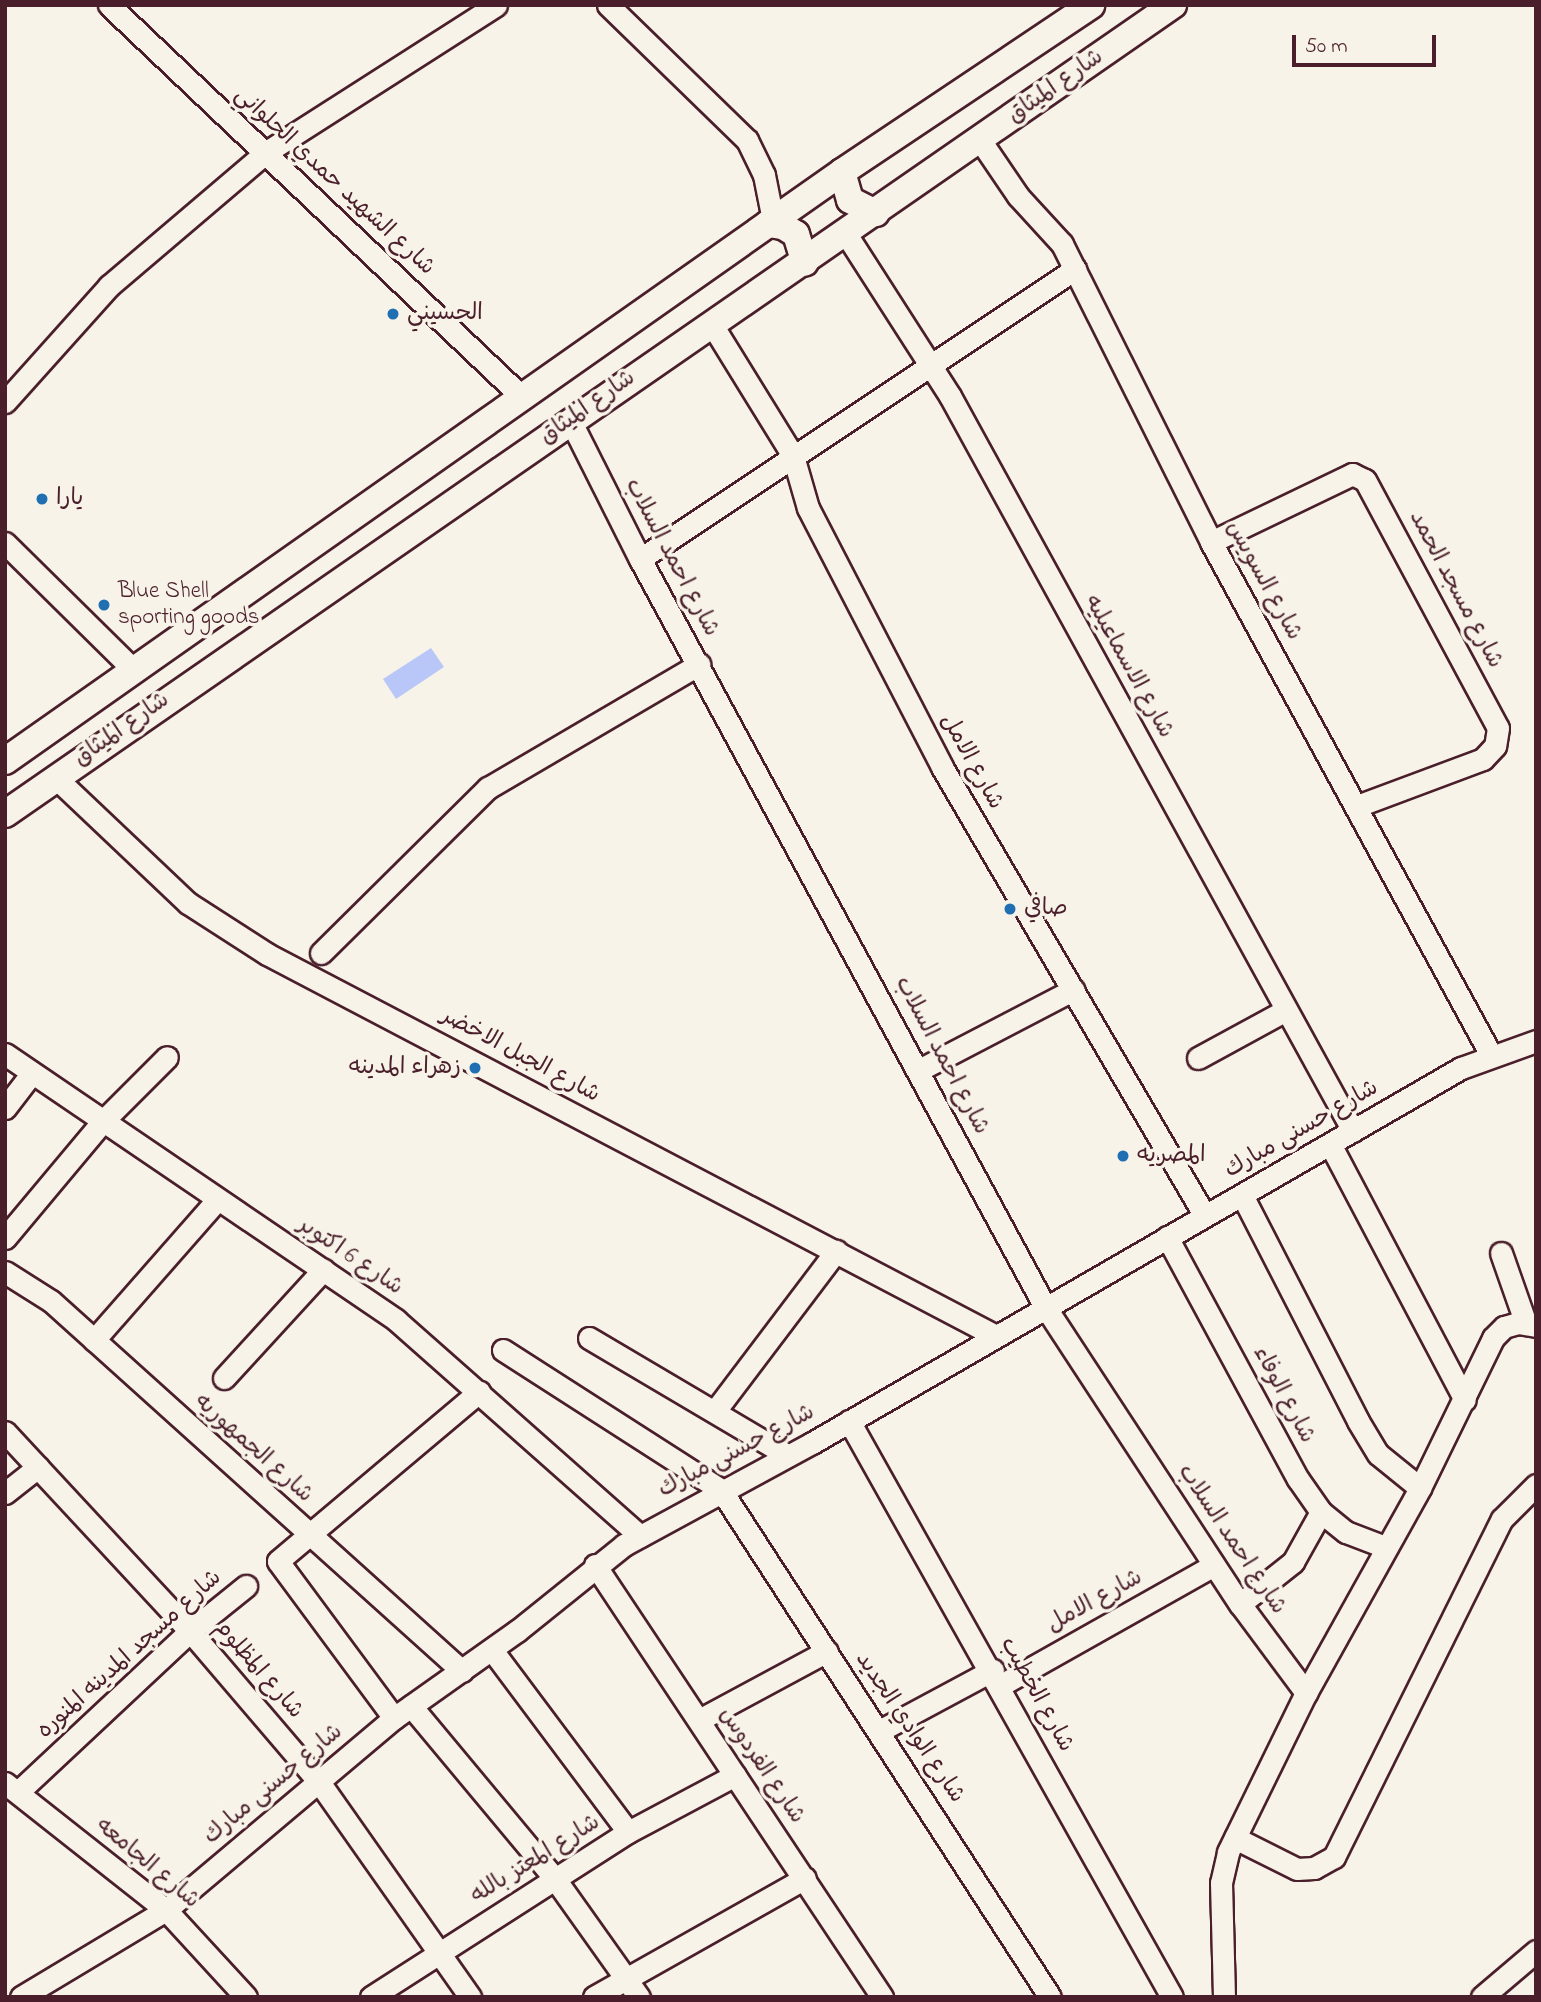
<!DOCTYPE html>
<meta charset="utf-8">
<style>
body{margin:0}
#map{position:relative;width:1541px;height:2002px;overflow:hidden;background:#f7f3e8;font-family:"Indie Flower","Playpen Sans Arabic",sans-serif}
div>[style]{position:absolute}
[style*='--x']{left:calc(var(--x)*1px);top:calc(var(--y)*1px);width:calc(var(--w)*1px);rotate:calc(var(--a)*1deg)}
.building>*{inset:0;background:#b9c7f8}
.roads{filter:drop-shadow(2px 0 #4a1f2b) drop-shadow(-2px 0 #4a1f2b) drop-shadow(0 2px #4a1f2b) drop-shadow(0 -2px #4a1f2b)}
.minor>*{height:21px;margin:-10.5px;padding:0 10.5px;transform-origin:10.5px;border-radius:10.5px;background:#f7f3e8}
.major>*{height:26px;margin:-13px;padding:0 13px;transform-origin:13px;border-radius:13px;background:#f7f3e8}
.dots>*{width:19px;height:19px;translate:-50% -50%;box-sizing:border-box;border:4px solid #f7f3e8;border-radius:50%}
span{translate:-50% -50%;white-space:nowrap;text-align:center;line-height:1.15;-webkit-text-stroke:7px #f7f3e8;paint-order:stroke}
.street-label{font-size:23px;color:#4a1f2b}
.poi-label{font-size:23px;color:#4a1f2b}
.left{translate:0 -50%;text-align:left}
.right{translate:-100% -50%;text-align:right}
.frame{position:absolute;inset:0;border:7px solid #4a1f2b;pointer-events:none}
.scale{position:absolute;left:1292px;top:35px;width:144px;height:32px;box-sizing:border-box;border:4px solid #4a1f2b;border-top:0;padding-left:9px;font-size:21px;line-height:24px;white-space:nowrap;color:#4a1f2b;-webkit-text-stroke:5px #f7f3e8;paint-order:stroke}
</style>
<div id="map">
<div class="building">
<i style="clip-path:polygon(431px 648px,444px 667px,396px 699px,383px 679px)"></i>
</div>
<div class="roads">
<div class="minor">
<i style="--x:109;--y:5;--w:569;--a:43.51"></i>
<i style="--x:608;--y:5;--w:194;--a:44.2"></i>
<i style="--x:747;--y:140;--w:39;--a:64"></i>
<i style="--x:764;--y:175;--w:46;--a:78.7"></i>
<i style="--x:980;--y:140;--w:68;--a:55.8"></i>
<i style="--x:1018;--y:196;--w:65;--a:47.5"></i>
<i style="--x:1062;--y:244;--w:333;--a:63.4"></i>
<i style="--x:1211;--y:542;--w:584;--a:61.37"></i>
<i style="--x:846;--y:234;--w:193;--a:57.3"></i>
<i style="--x:950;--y:396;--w:838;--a:61.26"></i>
<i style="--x:711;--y:323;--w:156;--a:58.3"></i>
<i style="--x:793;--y:456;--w:54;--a:73.9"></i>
<i style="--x:808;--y:508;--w:292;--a:62.6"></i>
<i style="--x:942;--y:767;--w:520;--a:59.64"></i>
<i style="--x:5;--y:402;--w:156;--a:-48.1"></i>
<i style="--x:109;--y:286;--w:205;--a:-40.4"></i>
<i style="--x:265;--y:153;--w:274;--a:-32.6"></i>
<i style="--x:570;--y:420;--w:156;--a:63.3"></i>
<i style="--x:640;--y:559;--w:848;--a:61.56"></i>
<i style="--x:1044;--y:1305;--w:358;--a:56.8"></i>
<i style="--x:1240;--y:1604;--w:111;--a:53.4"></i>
<i style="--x:1211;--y:542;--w:157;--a:-25.7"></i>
<i style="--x:1352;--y:474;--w:14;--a:25"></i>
<i style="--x:1365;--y:480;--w:281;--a:61.8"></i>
<i style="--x:1498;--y:728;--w:18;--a:99"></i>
<i style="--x:1495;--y:746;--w:18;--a:133"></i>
<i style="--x:1483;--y:759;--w:134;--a:159.5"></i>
<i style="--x:5;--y:543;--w:182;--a:44.6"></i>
<i style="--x:640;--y:559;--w:523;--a:-33.69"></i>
<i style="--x:55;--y:777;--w:183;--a:43.5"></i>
<i style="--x:188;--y:903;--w:94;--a:32.8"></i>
<i style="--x:267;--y:954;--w:821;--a:27.66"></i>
<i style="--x:321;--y:953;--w:235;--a:-44.7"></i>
<i style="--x:488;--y:788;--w:245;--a:-30.4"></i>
<i style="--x:5;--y:1054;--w:473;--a:34.2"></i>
<i style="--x:396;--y:1320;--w:326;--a:41.5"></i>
<i style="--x:1198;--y:1058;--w:100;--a:-28.6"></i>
<i style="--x:919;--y:1070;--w:174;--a:-27.5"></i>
<i style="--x:5;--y:1108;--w:44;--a:-52.4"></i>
<i style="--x:1330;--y:1144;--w:289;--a:62.2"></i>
<i style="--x:1242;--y:1195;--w:254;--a:62.8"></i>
<i style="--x:1358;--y:1421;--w:39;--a:59"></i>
<i style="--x:1378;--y:1454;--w:54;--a:39"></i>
<i style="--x:1167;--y:1237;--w:275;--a:61.6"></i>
<i style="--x:1298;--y:1479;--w:40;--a:55.1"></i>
<i style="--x:1321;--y:1512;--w:32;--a:39"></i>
<i style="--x:1346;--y:1532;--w:42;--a:21"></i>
<i style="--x:5;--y:1238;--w:150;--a:-50.1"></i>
<i style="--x:101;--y:1123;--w:93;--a:-45"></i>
<i style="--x:1501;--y:1253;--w:75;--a:70.6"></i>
<i style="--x:5;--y:1272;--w:54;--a:32.2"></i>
<i style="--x:51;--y:1301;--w:553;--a:41.99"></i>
<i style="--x:589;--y:1338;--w:230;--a:30.6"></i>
<i style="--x:94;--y:1340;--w:186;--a:-48.7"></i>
<i style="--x:503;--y:1350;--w:259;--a:32.7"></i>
<i style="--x:721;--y:1490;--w:604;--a:57.02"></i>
<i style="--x:224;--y:1378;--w:147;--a:-47.5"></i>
<i style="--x:715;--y:1411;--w:201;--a:-52.9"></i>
<i style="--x:849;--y:1421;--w:660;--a:60.72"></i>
<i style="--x:5;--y:1432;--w:272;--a:47.1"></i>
<i style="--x:190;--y:1631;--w:199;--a:49.5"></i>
<i style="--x:319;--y:1782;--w:263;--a:54.9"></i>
<i style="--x:5;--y:1493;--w:42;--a:-38.2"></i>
<i style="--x:595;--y:1565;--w:519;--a:56.4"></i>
<i style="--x:1240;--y:1604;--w:68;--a:-38.4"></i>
<i style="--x:1293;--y:1562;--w:57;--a:-60.8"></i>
<i style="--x:492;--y:1650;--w:227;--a:53.2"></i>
<i style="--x:1001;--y:1685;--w:244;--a:-29.4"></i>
<i style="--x:411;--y:1706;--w:225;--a:50.2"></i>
<i style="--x:555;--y:1879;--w:145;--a:54.6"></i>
<i style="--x:394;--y:1718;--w:195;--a:-126.5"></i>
<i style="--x:278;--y:1561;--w:263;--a:-40.1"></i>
<i style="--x:699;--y:1720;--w:145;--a:-28.3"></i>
<i style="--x:881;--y:1730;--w:127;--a:-28.2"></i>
<i style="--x:5;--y:1783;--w:205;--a:38.3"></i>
<i style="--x:166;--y:1910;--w:118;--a:47.4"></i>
<i style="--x:18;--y:1792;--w:236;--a:-43.1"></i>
<i style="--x:190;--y:1631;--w:72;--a:-38.8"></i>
<i style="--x:1235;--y:1838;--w:69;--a:26.6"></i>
<i style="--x:1297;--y:1869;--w:17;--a:-3"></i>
<i style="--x:1314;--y:1868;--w:23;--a:-29"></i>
<i style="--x:1334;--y:1857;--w:377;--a:-63.6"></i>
<i style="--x:1502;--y:1519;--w:48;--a:-45"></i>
<i style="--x:21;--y:1997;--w:169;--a:-31"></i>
<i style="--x:166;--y:1910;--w:298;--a:-40.1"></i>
<i style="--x:394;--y:1718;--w:151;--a:-35.3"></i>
<i style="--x:517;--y:1631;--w:137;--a:-38.8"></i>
<i style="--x:624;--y:1545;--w:214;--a:-28.5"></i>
<i style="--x:812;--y:1443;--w:750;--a:-30.02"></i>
<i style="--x:1461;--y:1068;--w:80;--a:-19.8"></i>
<i style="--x:371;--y:1997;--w:305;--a:-32.7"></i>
<i style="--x:628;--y:1832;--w:121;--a:-28"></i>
<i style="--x:594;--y:1997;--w:242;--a:-29.4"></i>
<i style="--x:1224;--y:1997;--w:114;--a:-91.5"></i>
<i style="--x:1221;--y:1883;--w:32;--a:-77"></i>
<i style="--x:1228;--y:1852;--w:177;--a:-63.9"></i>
<i style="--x:1306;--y:1693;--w:235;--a:-60.9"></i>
<i style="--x:1420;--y:1488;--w:167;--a:-64"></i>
<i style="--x:1493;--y:1338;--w:16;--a:-45"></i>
<i style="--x:1504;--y:1327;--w:15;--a:-16"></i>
<i style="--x:1518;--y:1323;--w:18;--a:9"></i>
<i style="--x:1482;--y:1997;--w:71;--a:-40.4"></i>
</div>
<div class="major">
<i style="--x:842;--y:172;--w:29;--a:74"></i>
<i style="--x:850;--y:200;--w:29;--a:27"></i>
<i style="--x:768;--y:224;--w:15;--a:8"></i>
<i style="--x:783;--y:226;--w:15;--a:32"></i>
<i style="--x:796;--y:234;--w:30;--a:73"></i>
<i style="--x:5;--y:761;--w:1023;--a:-35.13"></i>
<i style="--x:842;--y:172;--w:300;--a:-33.8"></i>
<i style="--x:5;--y:814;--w:1421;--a:-34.71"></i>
</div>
</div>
<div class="dots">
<i style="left:393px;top:314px;background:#1f6fb2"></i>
<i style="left:42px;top:499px;background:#1f6fb2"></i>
<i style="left:104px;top:605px;background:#1f6fb2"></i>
<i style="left:1010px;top:909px;background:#1f6fb2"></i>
<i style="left:475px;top:1068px;background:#1f6fb2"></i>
<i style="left:1123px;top:1156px;background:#1f6fb2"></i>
</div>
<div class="street-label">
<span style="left:1056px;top:87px;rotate:-35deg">شارع الميثاق</span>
<span style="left:334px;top:182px;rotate:43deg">شارع الشهيد حمدي الحلواني</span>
<span style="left:588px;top:408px;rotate:-35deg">شارع الميثاق</span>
<span style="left:671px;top:558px;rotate:62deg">شارع احمد السلاب</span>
<span style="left:1263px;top:581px;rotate:61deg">شارع السويس</span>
<span style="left:1455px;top:590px;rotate:62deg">شارع مسجد الحمد</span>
<span style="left:1128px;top:667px;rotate:61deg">شارع الاسماعيليه</span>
<span style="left:122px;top:730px;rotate:-35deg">شارع الميثاق</span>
<span style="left:971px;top:762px;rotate:61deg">شارع الامل</span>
<span style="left:520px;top:1056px;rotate:28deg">شارع الجبل الاخضر</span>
<span style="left:941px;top:1056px;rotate:62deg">شارع احمد السلاب</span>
<span style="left:1302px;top:1130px;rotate:-30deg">شارع حسنى مبارك</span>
<span style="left:350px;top:1257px;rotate:34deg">شارع 6 اكتوبر</span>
<span style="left:1283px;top:1395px;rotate:62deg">شارع الوفاء</span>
<span style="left:253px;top:1449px;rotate:42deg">شارع الجمهوريه</span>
<span style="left:737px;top:1452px;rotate:-28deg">شارع حسنى مبارك</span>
<span style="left:1231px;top:1540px;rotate:56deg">شارع احمد السلاب</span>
<span style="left:1095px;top:1602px;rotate:-29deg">شارع الامل</span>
<span style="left:130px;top:1655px;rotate:-42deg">شارع مسجد المدينه المنوره</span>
<span style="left:258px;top:1670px;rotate:49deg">شارع المظلوم</span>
<span style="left:1036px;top:1695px;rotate:61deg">شارع الخطيب</span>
<span style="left:909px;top:1728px;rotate:56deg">شارع الوادي الجديد</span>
<span style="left:761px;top:1766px;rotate:56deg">شارع الفردوس</span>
<span style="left:274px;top:1785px;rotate:-40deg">شارع حسنى مبارك</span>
<span style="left:536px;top:1860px;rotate:-32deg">شارع المعتز بالله</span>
<span style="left:147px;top:1864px;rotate:40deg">شارع الجامعه</span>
</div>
<div class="poi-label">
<span class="left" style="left:407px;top:314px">الحسيني</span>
<span class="left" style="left:56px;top:499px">يارا</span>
<span class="left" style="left:118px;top:605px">Blue Shell<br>sporting goods</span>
<span class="left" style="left:1024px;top:909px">صافي</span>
<span class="right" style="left:461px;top:1068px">زهراء المدينه</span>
<span class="left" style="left:1137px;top:1156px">المصريه</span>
</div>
<div class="frame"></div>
<div class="scale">50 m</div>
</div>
